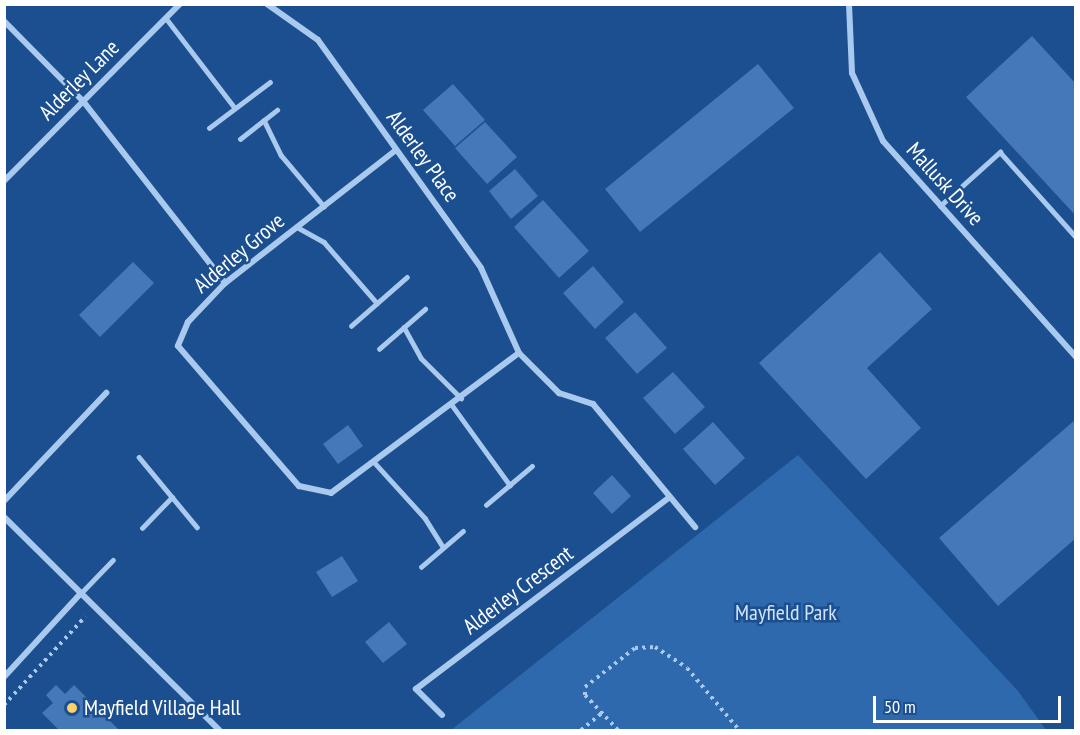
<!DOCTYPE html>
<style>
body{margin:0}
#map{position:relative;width:1080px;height:735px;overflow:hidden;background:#1b4f8f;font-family:"PT Sans Narrow",sans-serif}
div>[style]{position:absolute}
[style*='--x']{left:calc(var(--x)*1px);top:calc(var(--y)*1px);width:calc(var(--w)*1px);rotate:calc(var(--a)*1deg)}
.green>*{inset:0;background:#2e69ad}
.building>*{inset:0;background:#4478b7}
.path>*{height:4px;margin-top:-2px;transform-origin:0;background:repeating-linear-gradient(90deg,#a9c9ee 0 3px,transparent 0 7.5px)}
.lane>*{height:4.5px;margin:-2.25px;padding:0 2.25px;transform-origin:2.25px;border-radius:2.25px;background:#a9c9ee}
.street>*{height:6px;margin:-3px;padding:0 3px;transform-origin:3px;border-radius:3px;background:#a9c9ee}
.dots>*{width:16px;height:16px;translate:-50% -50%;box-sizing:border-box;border:3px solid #1b4f8f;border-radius:50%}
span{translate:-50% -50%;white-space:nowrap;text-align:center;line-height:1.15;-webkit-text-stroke:5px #1b4f8f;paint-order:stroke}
.street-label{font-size:22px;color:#fff}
.park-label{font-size:22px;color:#cfe3fa}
.poi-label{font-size:22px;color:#fff}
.left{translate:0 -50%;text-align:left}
.frame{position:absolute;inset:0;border:6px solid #fff;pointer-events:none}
.scale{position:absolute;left:873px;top:696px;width:188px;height:27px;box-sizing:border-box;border:3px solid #fff;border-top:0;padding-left:8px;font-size:18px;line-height:21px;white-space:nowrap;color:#fff;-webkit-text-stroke:4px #1b4f8f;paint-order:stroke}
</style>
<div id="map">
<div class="green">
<i style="clip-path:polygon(798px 455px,1018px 691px,1046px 730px,451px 730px)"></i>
</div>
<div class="building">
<i style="clip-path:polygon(1032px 36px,1076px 84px,1076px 216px,966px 97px)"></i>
<i style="clip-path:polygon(758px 64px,794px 108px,640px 232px,605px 189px)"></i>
<i style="clip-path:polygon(453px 84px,485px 120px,455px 146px,423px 110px)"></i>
<i style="clip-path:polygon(485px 122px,517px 157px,487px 184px,455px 148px)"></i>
<i style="clip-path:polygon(515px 169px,538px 196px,511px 219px,489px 191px)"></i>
<i style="clip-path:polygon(543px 200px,589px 251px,559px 278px,514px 227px)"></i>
<i style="clip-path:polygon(880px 252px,932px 309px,867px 368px,921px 428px,866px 479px,759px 363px)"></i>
<i style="clip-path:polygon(133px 262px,154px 283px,100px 337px,79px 315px)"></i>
<i style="clip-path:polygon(593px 266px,624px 302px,595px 329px,563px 293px)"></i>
<i style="clip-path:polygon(635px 312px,667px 348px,637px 374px,605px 338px)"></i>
<i style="clip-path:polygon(673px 372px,705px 407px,675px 434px,643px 398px)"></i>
<i style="clip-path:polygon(1076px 419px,1076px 538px,998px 606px,939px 538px)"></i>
<i style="clip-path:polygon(713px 422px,745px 458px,715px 485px,683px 449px)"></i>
<i style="clip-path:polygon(348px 425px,363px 446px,338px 464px,323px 444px)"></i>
<i style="clip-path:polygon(612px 475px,631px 496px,612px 514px,593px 493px)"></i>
<i style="clip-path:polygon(342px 556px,358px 581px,332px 597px,316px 572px)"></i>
<i style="clip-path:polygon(389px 622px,407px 644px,383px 663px,365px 642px)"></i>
<i style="clip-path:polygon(56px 685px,65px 694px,74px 685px,119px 730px,59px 730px,42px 713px,53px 703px,46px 695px)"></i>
</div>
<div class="path">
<i style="--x:4;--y:705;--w:120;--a:-47.4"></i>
<i style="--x:581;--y:730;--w:27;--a:-39"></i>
<i style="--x:618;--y:730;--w:48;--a:-133.3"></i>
<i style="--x:585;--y:695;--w:8;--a:-90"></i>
<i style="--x:585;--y:687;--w:63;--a:-38"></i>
<i style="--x:635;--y:648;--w:20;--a:-3"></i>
<i style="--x:655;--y:647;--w:38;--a:33"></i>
<i style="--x:687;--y:668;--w:81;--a:50"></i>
</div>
<div class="lane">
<i style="--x:166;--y:18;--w:113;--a:52.5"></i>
<i style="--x:264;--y:120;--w:39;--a:64"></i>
<i style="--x:281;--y:155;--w:67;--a:49.9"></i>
<i style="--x:209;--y:128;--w:76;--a:-37"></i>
<i style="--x:240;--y:139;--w:47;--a:-38.1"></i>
<i style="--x:940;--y:206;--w:81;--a:-42"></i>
<i style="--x:1000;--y:152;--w:114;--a:48.2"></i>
<i style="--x:297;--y:227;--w:31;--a:29"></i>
<i style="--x:324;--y:242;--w:81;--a:49"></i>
<i style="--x:351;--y:326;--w:74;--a:-41.2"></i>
<i style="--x:404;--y:327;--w:35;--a:61"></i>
<i style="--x:421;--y:358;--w:57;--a:45"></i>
<i style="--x:379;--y:349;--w:61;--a:-41"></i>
<i style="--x:452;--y:405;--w:99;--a:54.1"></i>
<i style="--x:139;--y:457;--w:91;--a:50.4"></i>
<i style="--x:374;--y:462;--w:76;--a:47.7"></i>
<i style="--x:425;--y:518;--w:34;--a:58"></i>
<i style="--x:486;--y:505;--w:60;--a:-40.3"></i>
<i style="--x:142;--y:528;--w:43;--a:-45.9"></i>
<i style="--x:421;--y:567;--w:55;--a:-40.6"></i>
<i style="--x:80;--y:594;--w:47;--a:-45.9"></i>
</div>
<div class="street">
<i style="--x:267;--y:4;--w:62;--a:35.2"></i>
<i style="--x:318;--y:40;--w:280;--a:54.4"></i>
<i style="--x:481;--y:268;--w:93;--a:65.9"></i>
<i style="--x:849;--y:4;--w:69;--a:87.5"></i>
<i style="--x:852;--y:73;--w:75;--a:65.5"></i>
<i style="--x:883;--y:141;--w:290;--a:48.2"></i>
<i style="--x:4;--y:21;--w:112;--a:45.4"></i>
<i style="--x:83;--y:101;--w:231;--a:52"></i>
<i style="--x:396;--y:150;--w:217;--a:142.1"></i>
<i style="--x:225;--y:283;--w:54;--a:133.5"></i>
<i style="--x:188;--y:322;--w:26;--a:113"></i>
<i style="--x:178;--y:346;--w:185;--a:49.2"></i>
<i style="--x:299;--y:486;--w:33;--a:12"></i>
<i style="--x:331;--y:493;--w:234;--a:-36.7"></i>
<i style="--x:519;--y:353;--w:57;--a:45"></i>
<i style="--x:559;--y:393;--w:36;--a:18"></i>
<i style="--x:593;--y:404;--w:160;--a:50.3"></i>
<i style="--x:4;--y:181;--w:250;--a:-45.2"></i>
<i style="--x:4;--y:501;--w:149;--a:-46.6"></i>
<i style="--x:4;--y:517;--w:303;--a:44.7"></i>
<i style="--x:4;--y:677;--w:113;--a:-47.5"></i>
<i style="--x:442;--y:715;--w:37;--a:-135"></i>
<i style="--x:416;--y:689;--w:318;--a:-37.1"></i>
</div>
<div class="dots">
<i style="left:72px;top:708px;background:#ffd166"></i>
</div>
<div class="street-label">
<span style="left:79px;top:80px;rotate:-45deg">Alderley Lane</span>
<span style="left:423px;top:156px;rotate:54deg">Alderley Place</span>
<span style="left:945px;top:184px;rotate:48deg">Mallusk Drive</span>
<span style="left:239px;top:253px;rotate:-40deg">Alderley Grove</span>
<span style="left:518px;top:590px;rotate:-37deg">Alderley Crescent</span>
</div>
<div class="park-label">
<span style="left:786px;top:613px">Mayfield Park</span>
</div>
<div class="poi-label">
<span class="left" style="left:84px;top:708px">Mayfield Village Hall</span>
</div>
<div class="frame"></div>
<div class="scale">50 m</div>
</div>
